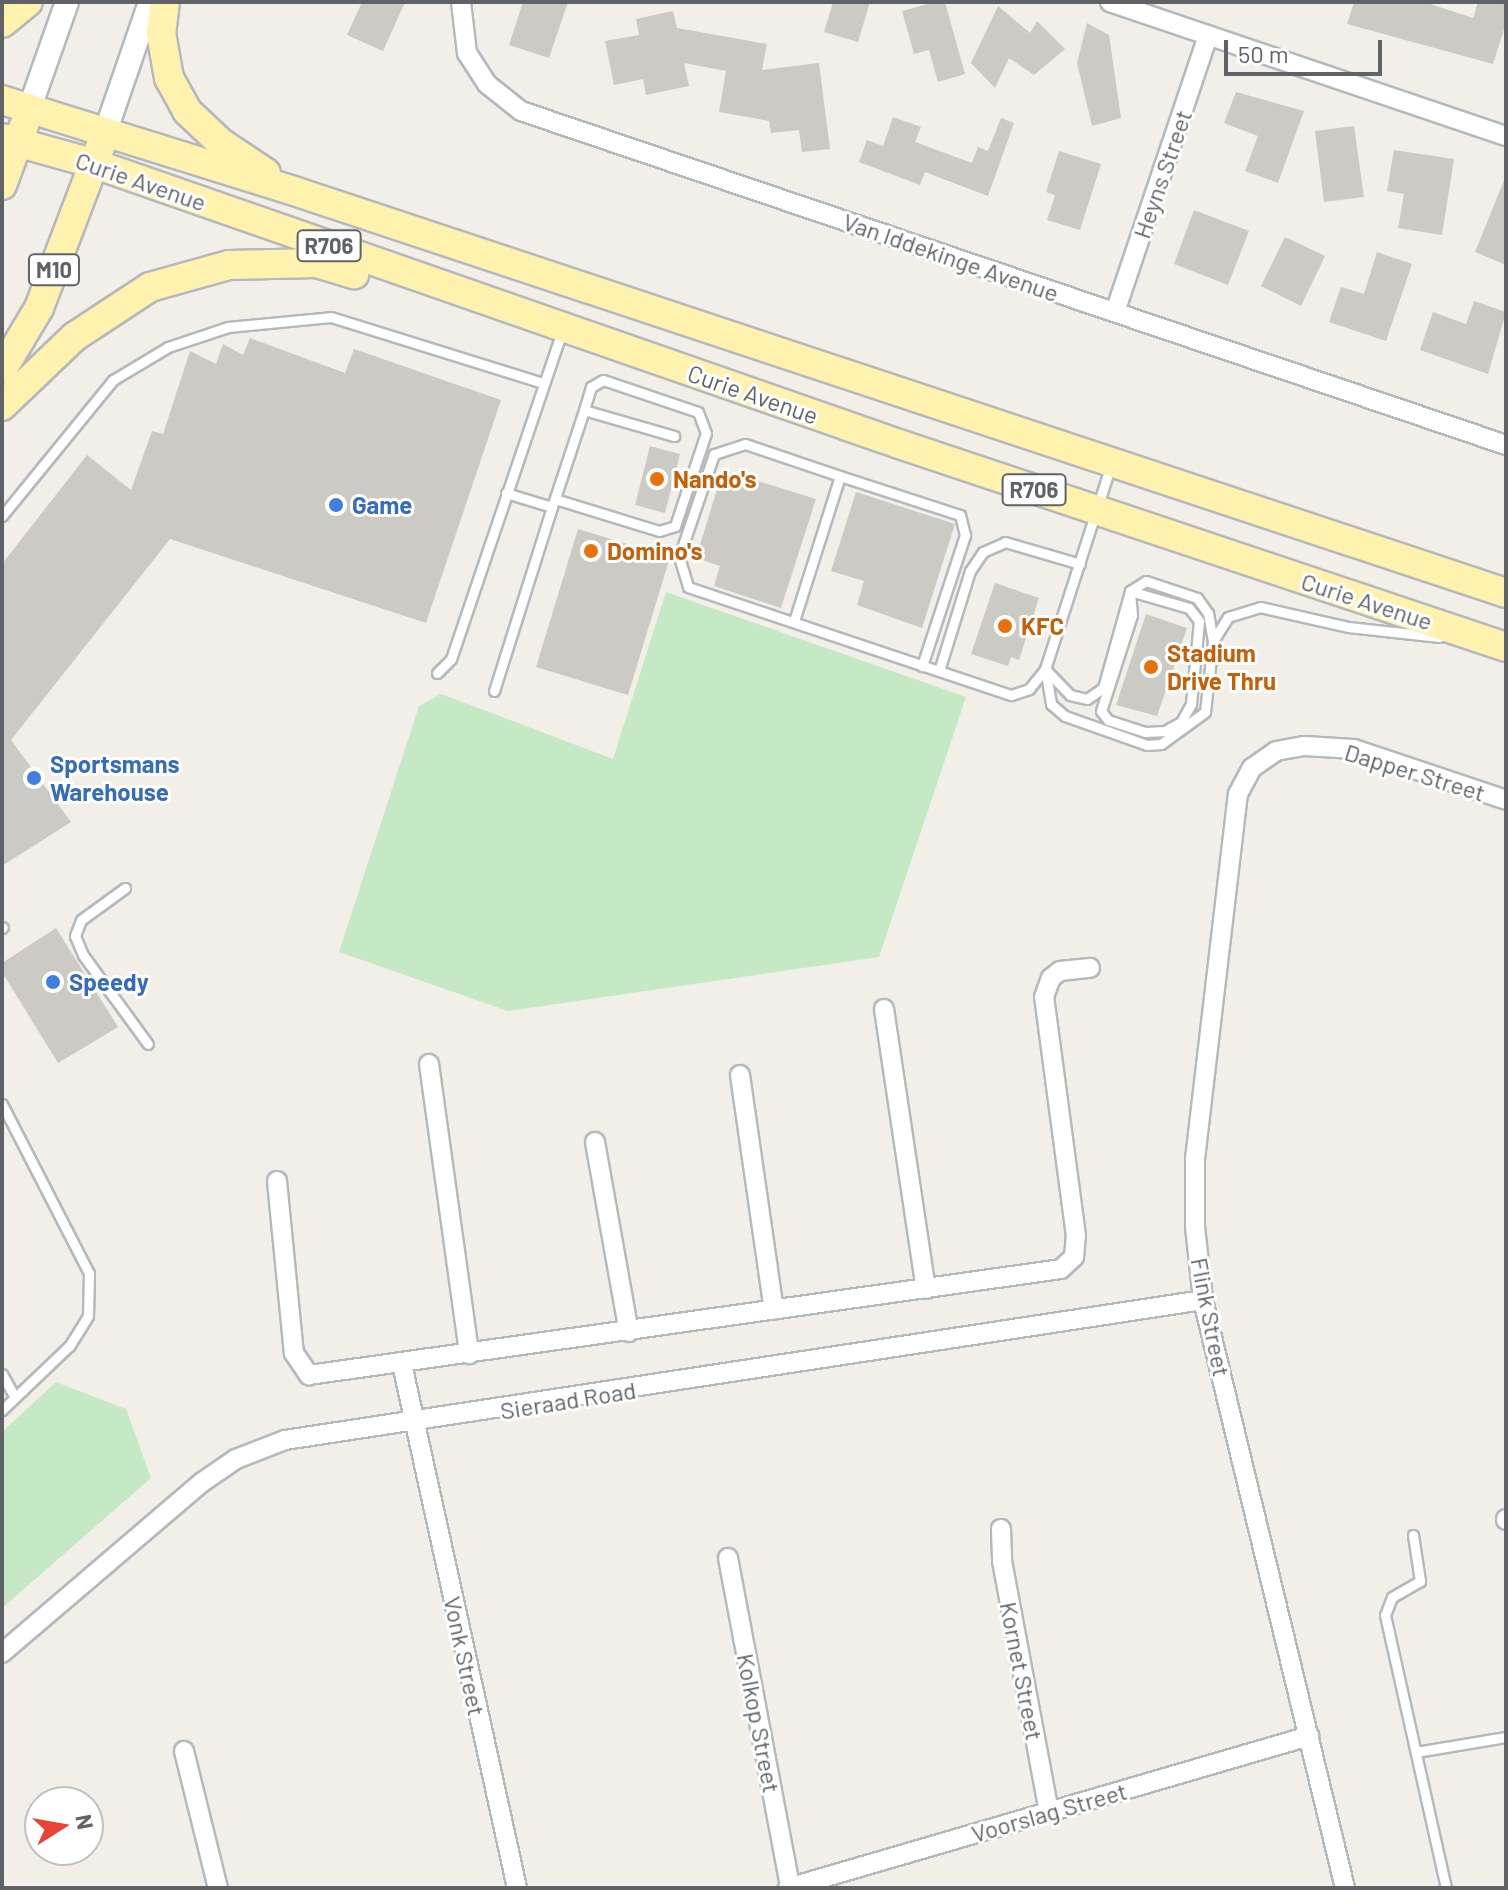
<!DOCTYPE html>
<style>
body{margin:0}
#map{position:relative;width:1508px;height:1890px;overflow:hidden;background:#f1efe8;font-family:Barlow,sans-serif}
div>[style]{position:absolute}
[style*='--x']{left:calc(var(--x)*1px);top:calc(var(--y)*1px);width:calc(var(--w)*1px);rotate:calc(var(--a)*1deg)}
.green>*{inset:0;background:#c5e8c5}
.building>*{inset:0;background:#cccac5}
.roads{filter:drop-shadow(2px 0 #b5b8bc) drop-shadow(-2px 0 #b5b8bc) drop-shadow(0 2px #b5b8bc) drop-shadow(0 -2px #b5b8bc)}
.service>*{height:9px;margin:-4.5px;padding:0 4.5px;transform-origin:4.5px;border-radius:4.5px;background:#fff}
.minor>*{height:18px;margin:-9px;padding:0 9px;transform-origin:9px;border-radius:9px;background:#fff}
.tertiary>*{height:22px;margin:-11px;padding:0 11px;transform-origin:11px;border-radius:11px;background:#fff}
.primary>*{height:28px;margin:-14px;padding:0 14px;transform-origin:14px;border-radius:14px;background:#fff2af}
.dots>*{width:22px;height:22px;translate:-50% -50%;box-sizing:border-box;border:4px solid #fff;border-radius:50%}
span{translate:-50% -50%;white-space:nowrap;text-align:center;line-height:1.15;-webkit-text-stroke:6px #fff;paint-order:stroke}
.shield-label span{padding:2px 6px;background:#fff;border:2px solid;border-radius:6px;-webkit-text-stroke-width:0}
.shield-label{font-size:22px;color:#5f6368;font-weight:700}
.street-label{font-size:24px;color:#5f6368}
.food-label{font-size:24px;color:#c56008;font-weight:700}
.left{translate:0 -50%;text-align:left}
.shop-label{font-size:24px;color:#366cbe;font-weight:700}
.frame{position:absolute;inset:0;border:4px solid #5f6368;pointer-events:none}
.north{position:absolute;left:24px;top:1786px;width:80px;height:80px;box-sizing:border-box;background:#fff;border:2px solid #bfc1c3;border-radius:50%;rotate:79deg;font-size:22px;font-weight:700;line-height:32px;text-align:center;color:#5f6368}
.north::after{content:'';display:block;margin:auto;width:28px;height:36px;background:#ea4335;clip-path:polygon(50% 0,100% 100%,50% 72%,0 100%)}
.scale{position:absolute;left:1224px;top:40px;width:158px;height:36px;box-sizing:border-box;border:4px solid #5f6368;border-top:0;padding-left:10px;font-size:24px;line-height:28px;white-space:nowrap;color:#5f6368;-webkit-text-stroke:6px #fff;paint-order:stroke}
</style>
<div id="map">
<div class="green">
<i style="clip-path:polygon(666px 592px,966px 697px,879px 957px,508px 1011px,339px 952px,419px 706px,441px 694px,613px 759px)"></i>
<i style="clip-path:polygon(56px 1382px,126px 1409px,151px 1478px,2px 1608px,2px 1432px)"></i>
</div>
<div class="building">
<i style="clip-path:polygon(362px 2px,405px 2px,383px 51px,347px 35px)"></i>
<i style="clip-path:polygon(523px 2px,568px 2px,549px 58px,509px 45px)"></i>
<i style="clip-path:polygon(833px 2px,870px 2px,858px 42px,824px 32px)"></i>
<i style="clip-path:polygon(935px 2px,945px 2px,965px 74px,938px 82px,929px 50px,914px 54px,902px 11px)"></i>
<i style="clip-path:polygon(1354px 2px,1424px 2px,1473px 18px,1478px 2px,1498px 2px,1506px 5px,1506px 23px,1493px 64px,1347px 24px)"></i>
<i style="clip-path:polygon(998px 6px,1030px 33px,1037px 21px,1065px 49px,1034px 75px,1009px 58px,995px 88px,971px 63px)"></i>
<i style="clip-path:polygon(673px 11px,677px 28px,767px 44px,762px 70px,819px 63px,830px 149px,802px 152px,799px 130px,771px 133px,769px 121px,719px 112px,726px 71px,684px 63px,689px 86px,646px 95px,643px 79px,614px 85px,605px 41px,639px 35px,636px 19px)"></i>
<i style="clip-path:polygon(1087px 23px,1109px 35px,1121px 118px,1092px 126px,1077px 63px)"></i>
<i style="clip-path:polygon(1236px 92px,1304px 111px,1278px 183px,1245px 171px,1258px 136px,1224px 123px)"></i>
<i style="clip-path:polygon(893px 117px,921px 127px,915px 142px,972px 163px,978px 147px,988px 151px,1001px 118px,1014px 123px,988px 196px,925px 172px,920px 185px,859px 162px,867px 140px,883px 146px)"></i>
<i style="clip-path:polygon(1354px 126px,1364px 197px,1324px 202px,1315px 131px)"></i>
<i style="clip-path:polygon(1394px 150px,1454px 159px,1442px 235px,1398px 228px,1404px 194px,1387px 191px)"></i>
<i style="clip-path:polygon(1059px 151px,1101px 164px,1080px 230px,1047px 220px,1055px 195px,1046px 192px)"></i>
<i style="clip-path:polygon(1505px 178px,1506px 178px,1506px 265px,1475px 252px)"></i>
<i style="clip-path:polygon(1194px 210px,1249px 231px,1228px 285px,1174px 264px)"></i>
<i style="clip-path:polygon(1285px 237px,1325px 256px,1301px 306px,1261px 286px)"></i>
<i style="clip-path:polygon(1377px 252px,1412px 264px,1386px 341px,1329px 322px,1341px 287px,1364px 294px)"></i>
<i style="clip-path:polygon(1474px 301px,1506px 312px,1488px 374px,1420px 350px,1433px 312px,1466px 324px)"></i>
<i style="clip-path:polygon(250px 338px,345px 373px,354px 349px,501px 400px,426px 623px,170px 539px,11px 740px,71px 822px,2px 866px,2px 564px,87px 455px,131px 490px,152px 431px,163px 434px,190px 351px,216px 364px,223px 344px,243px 355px)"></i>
<i style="clip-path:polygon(650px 446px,680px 454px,665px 513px,635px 505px)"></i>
<i style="clip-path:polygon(723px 470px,816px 499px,781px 608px,714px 586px,720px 566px,696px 558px)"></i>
<i style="clip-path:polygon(856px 492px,955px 524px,922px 628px,857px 605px,864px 581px,831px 571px)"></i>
<i style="clip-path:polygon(578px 529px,670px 557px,628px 695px,536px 667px)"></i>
<i style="clip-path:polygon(995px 583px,1039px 598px,1019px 660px,1011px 657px,1008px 666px,971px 654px)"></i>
<i style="clip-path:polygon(1146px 614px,1187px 628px,1157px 716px,1116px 705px)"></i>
<i style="clip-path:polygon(56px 928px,118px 1027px,58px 1063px,2px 972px,2px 963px)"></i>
</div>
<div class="roads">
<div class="service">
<i style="--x:840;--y:476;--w:126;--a:18"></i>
<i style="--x:960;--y:515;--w:21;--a:76"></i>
<i style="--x:965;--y:535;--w:138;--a:108.2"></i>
<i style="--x:506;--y:493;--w:48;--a:16.9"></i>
<i style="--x:552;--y:507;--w:102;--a:-71.7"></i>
<i style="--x:584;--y:410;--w:94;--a:16.1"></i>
<i style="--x:555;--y:499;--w:109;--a:17.1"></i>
<i style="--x:659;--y:531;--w:17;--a:-17"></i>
<i style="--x:675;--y:526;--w:98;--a:-71.6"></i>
<i style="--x:706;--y:433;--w:22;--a:-111"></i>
<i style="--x:698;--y:412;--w:100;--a:-161.4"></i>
<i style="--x:603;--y:380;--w:14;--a:150"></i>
<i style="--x:591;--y:387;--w:24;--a:107"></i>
<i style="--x:2;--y:516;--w:176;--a:-50.8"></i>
<i style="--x:113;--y:380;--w:64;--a:-31"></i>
<i style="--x:168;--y:347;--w:63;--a:-18.4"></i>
<i style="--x:228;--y:327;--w:103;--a:-5.5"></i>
<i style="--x:331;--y:317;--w:222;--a:17.3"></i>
<i style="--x:1130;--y:591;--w:61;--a:16.1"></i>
<i style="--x:1189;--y:608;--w:16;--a:52"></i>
<i style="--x:1199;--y:621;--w:83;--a:95.5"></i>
<i style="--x:1191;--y:704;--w:21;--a:119"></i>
<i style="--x:1181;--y:722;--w:18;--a:151"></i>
<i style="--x:1165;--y:731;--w:20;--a:177"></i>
<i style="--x:1145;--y:732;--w:39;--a:-162"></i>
<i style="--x:1108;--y:720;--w:11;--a:-128"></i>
<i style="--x:1101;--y:711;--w:101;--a:-72.1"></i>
<i style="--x:1132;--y:615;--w:24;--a:-95"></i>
<i style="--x:794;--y:621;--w:152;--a:-72.4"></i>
<i style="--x:840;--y:476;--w:100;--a:-161.4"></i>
<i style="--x:745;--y:444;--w:33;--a:162"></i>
<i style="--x:714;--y:454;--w:109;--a:108.8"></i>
<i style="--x:679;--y:557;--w:31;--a:73"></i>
<i style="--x:688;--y:587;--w:341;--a:18.5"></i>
<i style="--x:1011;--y:695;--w:19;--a:-18"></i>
<i style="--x:1029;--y:689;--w:26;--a:-51"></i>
<i style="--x:1045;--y:669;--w:214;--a:-72.1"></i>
<i style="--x:1045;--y:669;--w:36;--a:80"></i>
<i style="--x:1051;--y:704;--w:18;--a:41"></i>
<i style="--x:1065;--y:716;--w:87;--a:19.5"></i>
<i style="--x:1147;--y:745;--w:14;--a:-4"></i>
<i style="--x:1161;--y:744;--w:54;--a:-36"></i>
<i style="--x:1205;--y:712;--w:71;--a:-83.6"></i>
<i style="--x:1213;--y:641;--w:28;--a:-58"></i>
<i style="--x:1228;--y:617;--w:34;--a:-17"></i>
<i style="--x:1260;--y:607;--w:90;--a:12.8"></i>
<i style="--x:1348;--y:627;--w:92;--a:6.3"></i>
<i style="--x:1045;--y:669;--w:36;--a:46"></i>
<i style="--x:1070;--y:695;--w:17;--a:13"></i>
<i style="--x:1087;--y:699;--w:19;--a:-35"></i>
<i style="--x:1103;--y:688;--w:101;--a:-74.4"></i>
<i style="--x:1130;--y:591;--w:19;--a:-32"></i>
<i style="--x:1146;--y:581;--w:54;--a:18.4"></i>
<i style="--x:1197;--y:598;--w:19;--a:54"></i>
<i style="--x:1208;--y:613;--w:28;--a:80"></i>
<i style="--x:939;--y:671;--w:105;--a:-72.8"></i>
<i style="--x:970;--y:571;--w:23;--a:-56"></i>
<i style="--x:983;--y:552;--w:24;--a:-24"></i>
<i style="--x:1005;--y:542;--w:78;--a:16.3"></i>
<i style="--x:437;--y:673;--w:20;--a:-45"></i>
<i style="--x:451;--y:659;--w:345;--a:-71.3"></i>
<i style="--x:494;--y:691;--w:193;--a:-72.5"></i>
<i style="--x:125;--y:888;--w:54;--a:144"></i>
<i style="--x:81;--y:920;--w:17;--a:111"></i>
<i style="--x:75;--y:936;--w:21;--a:67"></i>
<i style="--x:83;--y:955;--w:110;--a:53.9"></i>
<i style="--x:2;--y:928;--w:1;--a:-45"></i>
<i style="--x:2;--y:1104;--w:190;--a:62.8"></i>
<i style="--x:89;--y:1273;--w:43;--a:91.3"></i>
<i style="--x:88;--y:1316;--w:36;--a:122"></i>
<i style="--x:69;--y:1346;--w:93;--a:136.3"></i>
<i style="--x:2;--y:1374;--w:26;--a:61"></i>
<i style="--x:1413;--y:1535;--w:47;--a:81.3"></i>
<i style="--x:1420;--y:1581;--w:32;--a:150"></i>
<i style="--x:1392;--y:1597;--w:19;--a:111"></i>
<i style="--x:1385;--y:1615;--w:280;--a:77.4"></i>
<i style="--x:1416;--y:1752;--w:91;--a:-9.5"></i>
</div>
<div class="minor">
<i style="--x:461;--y:2;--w:51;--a:83.3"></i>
<i style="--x:467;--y:53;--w:37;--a:57"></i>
<i style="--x:487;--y:84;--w:43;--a:38.5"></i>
<i style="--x:521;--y:111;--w:1040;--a:18.73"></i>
<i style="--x:1110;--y:2;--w:418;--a:18.7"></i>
<i style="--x:1115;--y:312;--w:292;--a:-71.4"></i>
<i style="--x:884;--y:1009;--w:283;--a:81.5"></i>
<i style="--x:429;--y:1064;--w:293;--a:82.1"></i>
<i style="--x:740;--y:1075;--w:237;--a:81.8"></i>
<i style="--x:595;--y:1142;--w:193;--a:79.9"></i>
<i style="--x:277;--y:1181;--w:173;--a:84.4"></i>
<i style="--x:294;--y:1353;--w:27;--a:56"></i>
<i style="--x:309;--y:1375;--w:759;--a:-8.02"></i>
<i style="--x:1061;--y:1269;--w:18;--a:-43"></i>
<i style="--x:1074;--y:1257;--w:21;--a:-85"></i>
<i style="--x:1076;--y:1236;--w:241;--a:-97.6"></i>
<i style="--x:1044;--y:997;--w:20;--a:-70"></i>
<i style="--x:1051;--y:978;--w:11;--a:-38"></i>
<i style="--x:1060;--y:971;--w:30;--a:-6"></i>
<i style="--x:402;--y:1364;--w:536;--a:77.62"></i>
<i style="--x:1506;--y:1519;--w:1;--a:90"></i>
<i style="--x:1001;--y:1529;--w:32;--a:88"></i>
<i style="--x:1002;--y:1561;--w:255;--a:79.4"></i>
<i style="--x:728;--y:1558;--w:335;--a:79.3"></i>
<i style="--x:2;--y:1653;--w:262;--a:-40.5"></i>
<i style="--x:201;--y:1483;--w:42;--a:-34.4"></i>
<i style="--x:236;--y:1459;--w:53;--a:-21.2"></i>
<i style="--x:285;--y:1440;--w:929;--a:-8.67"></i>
<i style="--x:184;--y:1751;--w:141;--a:76.1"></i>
<i style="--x:788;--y:1888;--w:543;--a:-16.26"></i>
<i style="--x:1345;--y:1888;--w:605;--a:-103.58"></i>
<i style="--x:1203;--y:1300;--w:74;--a:-96.2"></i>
<i style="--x:1195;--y:1226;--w:67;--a:-90"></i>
<i style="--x:1195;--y:1159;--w:368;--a:-83.3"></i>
<i style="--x:1238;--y:794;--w:30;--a:-62"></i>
<i style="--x:1252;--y:768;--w:29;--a:-35"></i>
<i style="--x:1276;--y:751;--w:29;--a:-10"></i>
<i style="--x:1305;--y:746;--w:49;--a:3.5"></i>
<i style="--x:1354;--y:749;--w:160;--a:18.5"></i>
</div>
<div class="tertiary">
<i style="--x:29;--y:110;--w:114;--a:-70.6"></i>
<i style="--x:105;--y:133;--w:139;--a:-71"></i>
</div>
<div class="primary">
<i style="--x:165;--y:2;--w:31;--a:97"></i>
<i style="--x:161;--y:33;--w:46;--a:79.9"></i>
<i style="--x:169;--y:78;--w:38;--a:61"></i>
<i style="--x:187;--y:111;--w:47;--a:43.3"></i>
<i style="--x:221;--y:143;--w:54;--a:33.7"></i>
<i style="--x:2;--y:23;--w:33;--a:-39"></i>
<i style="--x:2;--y:100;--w:303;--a:17.3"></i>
<i style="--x:291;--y:190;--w:1280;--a:18.35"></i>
<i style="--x:2;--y:138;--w:97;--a:15.6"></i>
<i style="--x:95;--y:164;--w:851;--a:19.2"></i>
<i style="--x:899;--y:444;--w:640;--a:18.49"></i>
<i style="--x:2;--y:185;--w:63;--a:-69.6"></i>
<i style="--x:2;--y:370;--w:72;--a:-59.2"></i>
<i style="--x:39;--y:308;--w:174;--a:-69.2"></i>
<i style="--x:2;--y:406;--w:100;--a:-43.8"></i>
<i style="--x:74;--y:337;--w:91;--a:-33.3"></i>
<i style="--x:150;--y:287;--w:82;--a:-15.6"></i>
<i style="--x:229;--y:265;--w:88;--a:-1.3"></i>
<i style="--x:317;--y:263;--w:39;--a:17"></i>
</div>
</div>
<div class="dots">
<i style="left:657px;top:479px;background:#e8710a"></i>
<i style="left:336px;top:505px;background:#3f7fe0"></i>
<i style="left:591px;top:551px;background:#e8710a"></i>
<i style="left:1005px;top:626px;background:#e8710a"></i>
<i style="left:1151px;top:667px;background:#e8710a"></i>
<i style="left:34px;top:778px;background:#3f7fe0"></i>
<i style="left:53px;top:982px;background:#3f7fe0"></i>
</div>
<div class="shield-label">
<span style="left:329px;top:246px">R706</span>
<span style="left:54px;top:270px">M10</span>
<span style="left:1034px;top:490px">R706</span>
</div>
<div class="street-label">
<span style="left:1162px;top:174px;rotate:-71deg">Heyns Street</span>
<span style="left:141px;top:181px;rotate:19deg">Curie Avenue</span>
<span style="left:951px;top:257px;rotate:19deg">Van Iddekinge Avenue</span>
<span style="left:753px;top:394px;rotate:19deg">Curie Avenue</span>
<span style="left:1367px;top:601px;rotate:18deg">Curie Avenue</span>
<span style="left:1415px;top:772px;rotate:17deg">Dapper Street</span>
<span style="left:1211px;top:1317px;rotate:79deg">Flink Street</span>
<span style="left:568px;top:1400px;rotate:-9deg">Sieraad Road</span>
<span style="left:465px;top:1656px;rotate:78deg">Vonk Street</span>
<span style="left:1022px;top:1671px;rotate:79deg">Kornet Street</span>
<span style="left:759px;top:1723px;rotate:79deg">Kolkop Street</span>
<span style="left:1049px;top:1812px;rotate:-16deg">Voorslag Street</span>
</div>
<div class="food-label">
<span class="left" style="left:673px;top:479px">Nando's</span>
<span class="left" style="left:607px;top:551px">Domino's</span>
<span class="left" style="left:1021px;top:626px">KFC</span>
<span class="left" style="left:1167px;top:667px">Stadium<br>Drive Thru</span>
</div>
<div class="shop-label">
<span class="left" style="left:352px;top:505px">Game</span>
<span class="left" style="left:50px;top:778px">Sportsmans<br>Warehouse</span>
<span class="left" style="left:69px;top:982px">Speedy</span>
</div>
<div class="frame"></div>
<div class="north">N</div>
<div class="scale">50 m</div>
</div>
